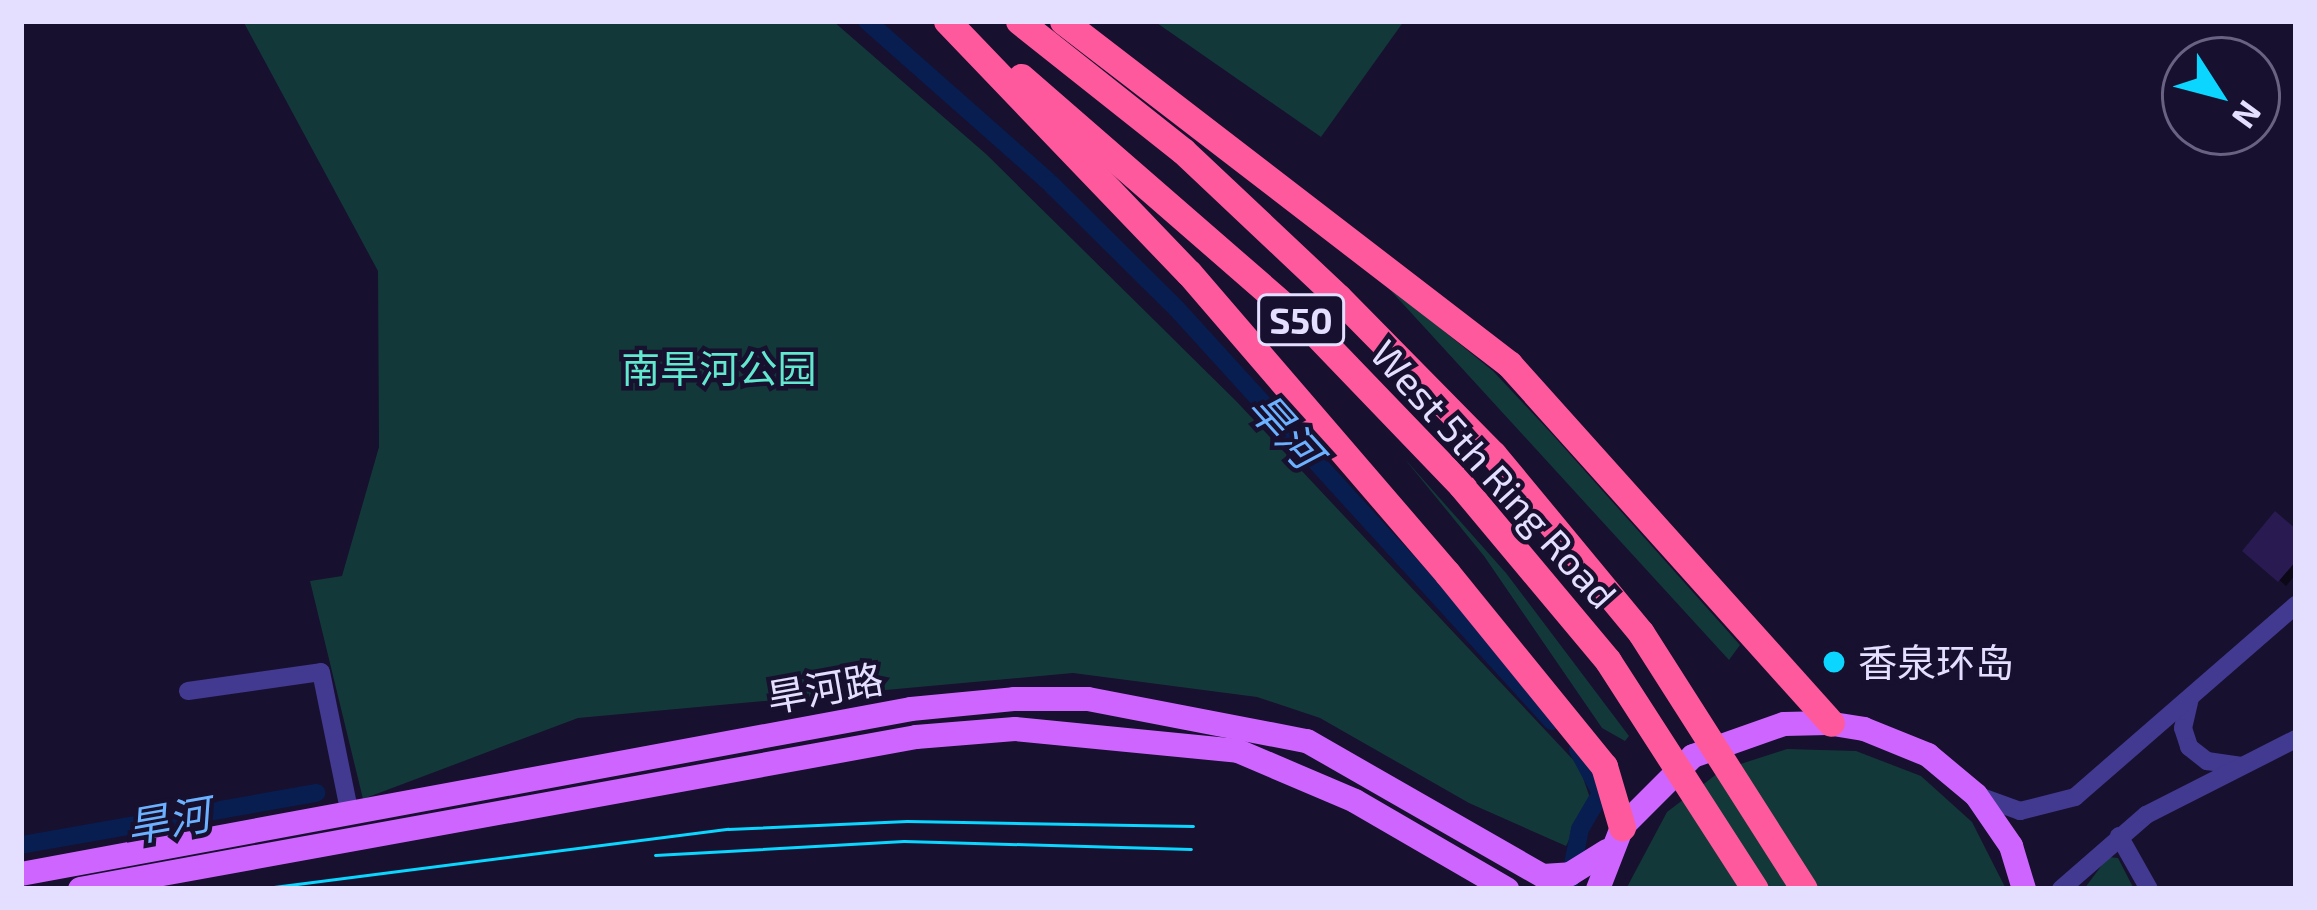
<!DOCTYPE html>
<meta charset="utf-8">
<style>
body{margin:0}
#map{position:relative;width:2317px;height:910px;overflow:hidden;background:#17102e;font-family:"Exo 2","Noto Sans SC",sans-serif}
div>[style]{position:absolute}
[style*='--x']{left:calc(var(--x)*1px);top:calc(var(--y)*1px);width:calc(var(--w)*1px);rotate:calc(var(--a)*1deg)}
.green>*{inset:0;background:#133839}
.shadow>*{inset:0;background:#0007}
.canal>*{height:18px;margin:-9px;padding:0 9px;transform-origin:9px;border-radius:9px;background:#081d50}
.building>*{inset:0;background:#291b51}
.minor>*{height:18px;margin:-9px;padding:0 9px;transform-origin:9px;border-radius:9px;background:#423990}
.major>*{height:24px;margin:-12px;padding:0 12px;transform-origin:12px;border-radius:12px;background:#cf65ff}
.highway>*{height:27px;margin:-13.5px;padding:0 13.5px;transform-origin:13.5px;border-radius:13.5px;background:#ff599e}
.tram>*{height:3px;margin:-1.5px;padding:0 1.5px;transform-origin:1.5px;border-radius:1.5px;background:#0ad6ff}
.highway-bridge>*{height:27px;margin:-13.5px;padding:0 13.5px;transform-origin:13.5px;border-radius:13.5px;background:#ff599e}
.dots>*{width:33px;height:33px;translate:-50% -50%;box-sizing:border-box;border:6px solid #17102e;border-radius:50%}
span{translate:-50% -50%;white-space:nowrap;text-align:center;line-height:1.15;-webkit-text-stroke:9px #17102e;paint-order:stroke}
.shield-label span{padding:3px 9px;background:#17102e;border:3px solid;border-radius:9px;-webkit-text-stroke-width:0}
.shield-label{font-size:36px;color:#e4deff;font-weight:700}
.park-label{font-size:39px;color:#61e8cf}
.street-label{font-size:39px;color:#e4deff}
.poi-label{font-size:39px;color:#e4deff}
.left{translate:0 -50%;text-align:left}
.water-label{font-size:42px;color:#6cb1ff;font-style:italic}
.frame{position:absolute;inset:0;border:24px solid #e4deff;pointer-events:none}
.north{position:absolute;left:2161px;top:36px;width:120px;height:120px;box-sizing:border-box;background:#17102e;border:3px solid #696282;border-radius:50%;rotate:126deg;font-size:33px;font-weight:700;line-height:48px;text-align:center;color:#e4deff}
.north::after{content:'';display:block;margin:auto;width:42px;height:54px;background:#0ad6ff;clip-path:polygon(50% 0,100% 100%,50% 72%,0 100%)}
</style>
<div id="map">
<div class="green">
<i style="clip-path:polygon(243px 21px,833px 21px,986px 154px,1237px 402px,1579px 766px,1590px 798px,1566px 846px,1469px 803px,1320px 718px,1257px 697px,1073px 673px,578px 718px,363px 799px,310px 581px,342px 576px,379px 447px,378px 271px)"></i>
<i style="clip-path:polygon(1154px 21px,1404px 21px,1321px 137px)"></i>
<i style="clip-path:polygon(1382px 281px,1493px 371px,1552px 434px,1740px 645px,1729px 660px)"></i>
<i style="clip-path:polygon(1404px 458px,1506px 573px,1629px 736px,1625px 741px,1602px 728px,1484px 556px)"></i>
<i style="clip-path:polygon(1787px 749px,1856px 751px,1921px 776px,1972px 822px,2006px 889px,1626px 889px,1667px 812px,1722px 770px)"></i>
<i style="clip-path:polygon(2108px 857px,2118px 858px,2134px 889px,2084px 889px)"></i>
</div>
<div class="shadow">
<i style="clip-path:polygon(2296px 533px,2296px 574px,2286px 586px,2246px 550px)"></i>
</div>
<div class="canal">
<i style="--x:867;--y:21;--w:246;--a:41.5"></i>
<i style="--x:1051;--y:184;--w:177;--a:44.8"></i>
<i style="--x:1177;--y:309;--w:557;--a:47.69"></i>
<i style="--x:21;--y:845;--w:300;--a:-10"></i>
<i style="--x:1568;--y:889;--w:61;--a:-78.7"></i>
<i style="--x:1580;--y:829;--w:42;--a:-59.7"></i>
<i style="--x:1601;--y:793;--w:49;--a:-118.1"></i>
</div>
<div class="building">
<i style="clip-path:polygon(2275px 511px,2296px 529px,2296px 561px,2278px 582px,2242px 551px)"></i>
</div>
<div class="minor">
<i style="--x:188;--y:691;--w:134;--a:-8.1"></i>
<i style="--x:321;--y:672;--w:141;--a:78.5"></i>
<i style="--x:2190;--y:698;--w:31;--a:103"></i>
<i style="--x:2183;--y:728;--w:20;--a:72"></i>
<i style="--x:2189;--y:747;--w:23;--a:38"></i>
<i style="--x:2207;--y:761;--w:35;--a:8"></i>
<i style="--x:1976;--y:795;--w:47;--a:20"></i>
<i style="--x:2020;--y:811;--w:57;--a:-14.3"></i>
<i style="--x:2075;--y:797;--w:293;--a:-41"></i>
<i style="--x:2119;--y:836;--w:61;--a:60.5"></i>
<i style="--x:2061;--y:889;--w:113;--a:-41"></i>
<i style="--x:2146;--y:815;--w:168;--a:-26.9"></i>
</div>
<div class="major">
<i style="--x:21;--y:874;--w:905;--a:-10.5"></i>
<i style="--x:911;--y:709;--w:103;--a:-5.5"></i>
<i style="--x:1014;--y:699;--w:74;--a:0"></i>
<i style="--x:1088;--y:699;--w:223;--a:10.9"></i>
<i style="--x:1307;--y:741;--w:272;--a:29.8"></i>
<i style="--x:1543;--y:876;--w:27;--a:-4"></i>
<i style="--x:1570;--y:874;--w:44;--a:-31.9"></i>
<i style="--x:80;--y:889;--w:850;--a:-10.3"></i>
<i style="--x:916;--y:737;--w:99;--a:-4.6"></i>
<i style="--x:1015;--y:729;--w:224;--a:5.6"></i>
<i style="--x:1238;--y:751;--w:127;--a:23.1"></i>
<i style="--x:1355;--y:801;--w:176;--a:30.1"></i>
<i style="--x:1598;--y:889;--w:66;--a:-68.8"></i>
<i style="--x:1622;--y:827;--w:100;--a:-45"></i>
<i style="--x:1693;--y:756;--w:96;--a:-19.4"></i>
<i style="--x:1784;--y:724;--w:43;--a:-1.3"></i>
<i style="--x:1827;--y:723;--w:37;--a:9"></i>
<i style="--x:1864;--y:729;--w:69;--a:22.1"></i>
<i style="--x:1928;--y:755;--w:62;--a:39.8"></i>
<i style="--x:1976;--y:795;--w:62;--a:55.5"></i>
<i style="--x:2011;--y:846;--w:45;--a:73.2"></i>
</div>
<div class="highway">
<i style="--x:947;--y:21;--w:349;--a:46.2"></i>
<i style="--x:1189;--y:273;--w:396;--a:49.3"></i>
<i style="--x:1447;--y:573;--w:249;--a:50.9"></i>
<i style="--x:1604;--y:766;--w:64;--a:73.6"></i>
<i style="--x:1019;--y:21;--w:209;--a:38.4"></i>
<i style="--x:1183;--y:151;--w:213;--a:43.3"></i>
<i style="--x:1338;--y:297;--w:221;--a:45.4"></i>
<i style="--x:1493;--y:454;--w:232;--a:50.4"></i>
<i style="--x:1063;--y:21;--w:563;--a:37.56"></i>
<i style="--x:1509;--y:364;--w:482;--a:48.1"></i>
<i style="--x:1021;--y:77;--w:383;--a:41"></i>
<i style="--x:1310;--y:328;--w:218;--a:46.1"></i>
<i style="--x:1461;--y:485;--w:229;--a:50.1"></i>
</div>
<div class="tram">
<i style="--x:655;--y:855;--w:249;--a:-3.2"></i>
<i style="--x:904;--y:841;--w:287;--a:1.6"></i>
<i style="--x:258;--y:889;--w:474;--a:-7.3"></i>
<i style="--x:728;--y:829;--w:179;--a:-2.6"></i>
<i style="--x:907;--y:821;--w:286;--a:1"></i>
</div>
<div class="highway-bridge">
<i style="--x:1641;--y:633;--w:303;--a:57.5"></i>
<i style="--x:1608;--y:661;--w:271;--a:57.2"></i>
</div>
<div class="dots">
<i style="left:1834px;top:662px;background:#0ad6ff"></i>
</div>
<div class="shield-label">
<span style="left:1301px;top:320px">S50</span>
</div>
<div class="park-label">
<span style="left:719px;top:368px">南旱河公园</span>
</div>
<div class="street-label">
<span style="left:1494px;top:474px;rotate:48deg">West 5th Ring Road</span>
<span style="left:825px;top:688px;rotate:-10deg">旱河路</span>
</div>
<div class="poi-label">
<span class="left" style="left:1858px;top:662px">香泉环岛</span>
</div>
<div class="water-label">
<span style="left:1286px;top:429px;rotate:48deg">旱河</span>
<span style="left:168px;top:819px;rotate:-10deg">旱河</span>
</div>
<div class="frame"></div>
<div class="north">N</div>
</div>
